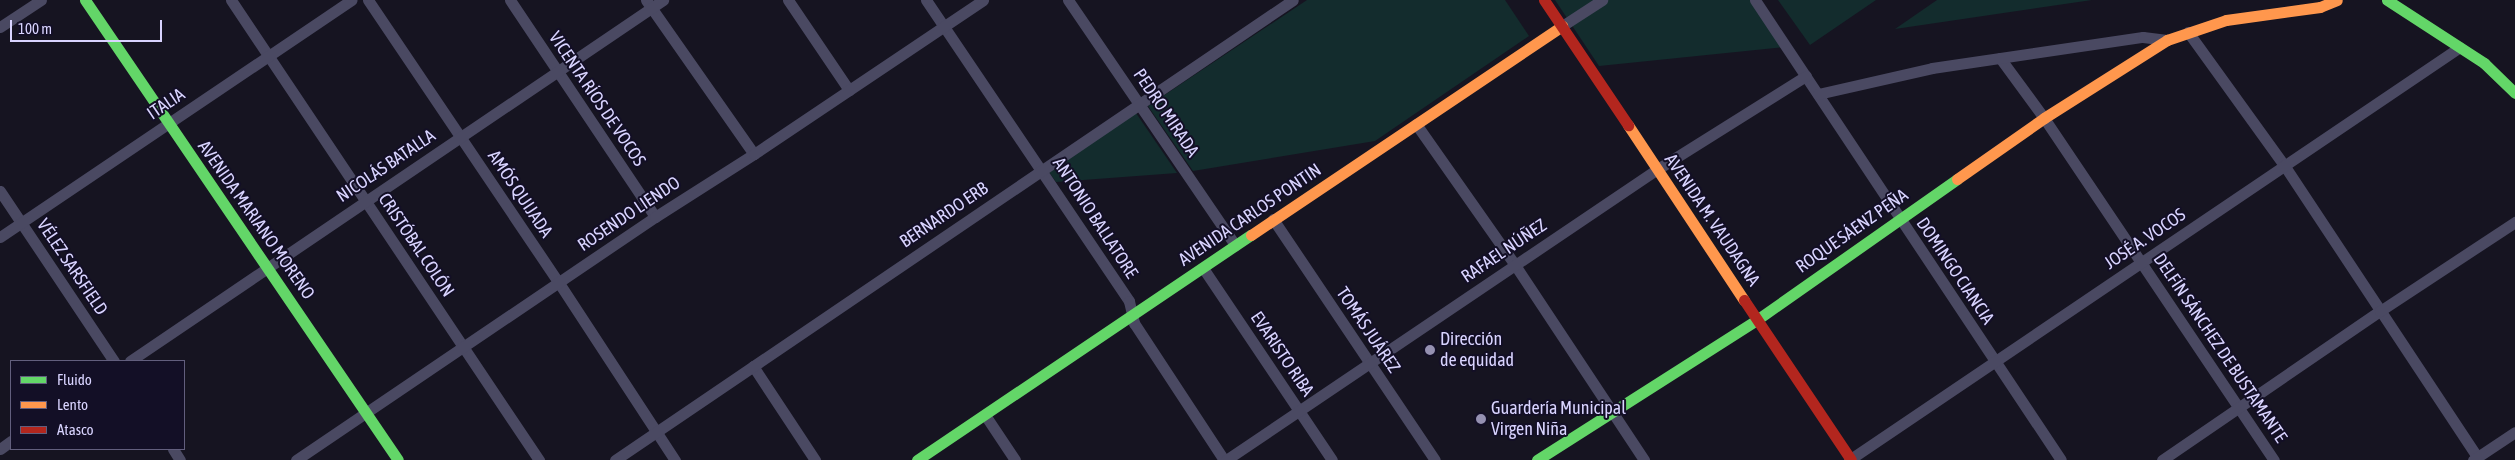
<!DOCTYPE html>
<meta charset="utf-8">
<style>
body{margin:0}
#map{position:relative;width:2515px;height:460px;overflow:hidden;background:#161421;font-family:"Asap Condensed",sans-serif}
div>[style]{position:absolute}
[style*='--x']{left:calc(var(--x)*1px);top:calc(var(--y)*1px);width:calc(var(--w)*1px);rotate:calc(var(--a)*1deg)}
.green>*{inset:0;background:#132c2d}
.street>*{height:11px;margin:-5.5px;padding:0 5.5px;transform-origin:5.5px;border-radius:5.5px;background:#4a4962}
.fast>*{height:11px;margin:-5.5px;padding:0 5.5px;transform-origin:5.5px;border-radius:5.5px;background:#63d668}
.slow>*{height:11px;margin:-5.5px;padding:0 5.5px;transform-origin:5.5px;border-radius:5.5px;background:#ff974d}
.jam>*{height:11px;margin:-5.5px;padding:0 5.5px;transform-origin:5.5px;border-radius:5.5px;background:#b3261e}
.dots>*{width:14px;height:14px;translate:-50% -50%;box-sizing:border-box;border:2px solid #130f26;border-radius:50%}
span{translate:-50% -50%;white-space:nowrap;text-align:center;line-height:1.15;-webkit-text-stroke:4px #130f26;paint-order:stroke}
.street-label{font-size:18px;color:#d9d4ff}
.poi-label{font-size:18px;color:#d9d4ff}
.left{translate:0 -50%;text-align:left}
.legend{position:absolute;left:10px;top:360px;width:175px;height:90px;box-sizing:border-box;background:#130f26;border:1px solid #625e7d;margin:0;padding:6px 9px;list-style:none;font-size:15px;color:#d9d4ff}
.legend li{display:flex;align-items:center;gap:10px;height:25px}
.legend b{width:25px;border:1px solid #625e7d}
.scale{position:absolute;left:10px;top:20px;width:152px;height:22px;box-sizing:border-box;border:2px solid #d9d4ff;border-top:0;padding-left:6px;font-size:15px;line-height:18px;white-space:nowrap;color:#d9d4ff;-webkit-text-stroke:4px #130f26;paint-order:stroke}
</style>
<div id="map">
<div class="green">
<i style="clip-path:polygon(1307px 0,1505px 0,1529px 36px,1375px 141px,1193px 171px,1148px 106px)"></i>
<i style="clip-path:polygon(1555px 0,1752px 0,1785px 47px,1599px 66px)"></i>
<i style="clip-path:polygon(1778px 0,1876px 0,1810px 45px)"></i>
<i style="clip-path:polygon(1937px 0,2092px 0,1895px 29px)"></i>
<i style="clip-path:polygon(1136px 113px,1177px 173px,1056px 182px,1049px 172px)"></i>
</div>
<div class="street">
<i style="--x:231;--y:0;--w:554;--a:56.2"></i>
<i style="--x:368;--y:0;--w:341;--a:56"></i>
<i style="--x:559;--y:283;--w:212;--a:56.8"></i>
<i style="--x:510;--y:0;--w:261;--a:56.2"></i>
<i style="--x:646;--y:0;--w:188;--a:55"></i>
<i style="--x:788;--y:0;--w:109;--a:55.9"></i>
<i style="--x:926;--y:0;--w:363;--a:56"></i>
<i style="--x:1129;--y:301;--w:23;--a:77"></i>
<i style="--x:1134;--y:323;--w:164;--a:56.7"></i>
<i style="--x:1068;--y:0;--w:297;--a:55.7"></i>
<i style="--x:1755;--y:0;--w:552;--a:56.37"></i>
<i style="--x:1562;--y:26;--w:48;--a:-33"></i>
<i style="--x:0;--y:27;--w:49;--a:-33.4"></i>
<i style="--x:2188;--y:32;--w:164;--a:54.2"></i>
<i style="--x:2284;--y:165;--w:350;--a:56.5"></i>
<i style="--x:2000;--y:58;--w:74;--a:53.7"></i>
<i style="--x:2044;--y:118;--w:412;--a:56.1"></i>
<i style="--x:1818;--y:94;--w:117;--a:-12.8"></i>
<i style="--x:1932;--y:68;--w:213;--a:-8.4"></i>
<i style="--x:2143;--y:37;--w:24;--a:7"></i>
<i style="--x:1416;--y:124;--w:172;--a:54.9"></i>
<i style="--x:1515;--y:265;--w:234;--a:56.5"></i>
<i style="--x:0;--y:191;--w:205;--a:56.2"></i>
<i style="--x:1273;--y:219;--w:290;--a:56.1"></i>
<i style="--x:0;--y:237;--w:424;--a:-34"></i>
<i style="--x:1203;--y:268;--w:231;--a:56.1"></i>
<i style="--x:130;--y:361;--w:644;--a:-34.11"></i>
<i style="--x:753;--y:366;--w:113;--a:56.6"></i>
<i style="--x:985;--y:415;--w:54;--a:56.3"></i>
<i style="--x:0;--y:449;--w:14;--a:-36"></i>
<i style="--x:173;--y:449;--w:13;--a:58"></i>
<i style="--x:296;--y:460;--w:434;--a:-34.1"></i>
<i style="--x:655;--y:217;--w:117;--a:-32.5"></i>
<i style="--x:754;--y:154;--w:276;--a:-33.9"></i>
<i style="--x:615;--y:460;--w:819;--a:-34.16"></i>
<i style="--x:1226;--y:460;--w:519;--a:-34"></i>
<i style="--x:1656;--y:170;--w:177;--a:-32.1"></i>
<i style="--x:1849;--y:460;--w:737;--a:-34.06"></i>
<i style="--x:2162;--y:460;--w:264;--a:-34.4"></i>
<i style="--x:2380;--y:311;--w:162;--a:-33.4"></i>
<i style="--x:2473;--y:460;--w:50;--a:-33.7"></i>
</div>
<div class="fast">
<i style="--x:85;--y:0;--w:556;--a:55.77"></i>
<i style="--x:2387;--y:0;--w:116;--a:33"></i>
<i style="--x:2484;--y:63;--w:43;--a:44.1"></i>
<i style="--x:917;--y:460;--w:403;--a:-34"></i>
<i style="--x:1537;--y:460;--w:262;--a:-32.5"></i>
<i style="--x:1758;--y:319;--w:243;--a:-35.1"></i>
</div>
<div class="slow">
<i style="--x:1628;--y:125;--w:210;--a:56.5"></i>
<i style="--x:1957;--y:179;--w:106;--a:-35"></i>
<i style="--x:2044;--y:118;--w:146;--a:-32.4"></i>
<i style="--x:2167;--y:40;--w:62;--a:-18.7"></i>
<i style="--x:2226;--y:20;--w:95;--a:-7.9"></i>
<i style="--x:2320;--y:7;--w:18;--a:-22"></i>
<i style="--x:1251;--y:235;--w:375;--a:-33.9"></i>
</div>
<div class="jam">
<i style="--x:1544;--y:0;--w:151;--a:56.1"></i>
<i style="--x:1744;--y:300;--w:192;--a:56.2"></i>
</div>
<div class="dots">
<i style="left:1430px;top:350px;background:#9591b1"></i>
<i style="left:1481px;top:419px;background:#9591b1"></i>
</div>
<div class="street-label">
<span style="left:597px;top:99px;rotate:56deg">VICENTA RÍOS DE VOCOS</span>
<span style="left:166px;top:104px;rotate:-34deg">ITALIA</span>
<span style="left:1166px;top:113px;rotate:56deg">PEDRO MIRADA</span>
<span style="left:386px;top:166px;rotate:-34deg">NICOLÁS BATALLA</span>
<span style="left:520px;top:194px;rotate:56deg">AMÓS QUIJADA</span>
<span style="left:629px;top:214px;rotate:-34deg">ROSENDO LIENDO</span>
<span style="left:944px;top:215px;rotate:-34deg">BERNARDO ERB</span>
<span style="left:1250px;top:215px;rotate:-34deg">AVENIDA CARLOS PONTIN</span>
<span style="left:1095px;top:218px;rotate:57deg">ANTONIO BALLATORE</span>
<span style="left:256px;top:220px;rotate:55deg">AVENIDA MARIANO MORENO</span>
<span style="left:1712px;top:220px;rotate:56deg">AVENIDA M. VAUDAGNA</span>
<span style="left:1852px;top:231px;rotate:-35deg">ROQUE SÁENZ PEÑA</span>
<span style="left:2145px;top:239px;rotate:-34deg">JOSÉ A. VOCOS</span>
<span style="left:416px;top:245px;rotate:56deg">CRISTÓBAL COLÓN</span>
<span style="left:1504px;top:251px;rotate:-34deg">RAFAEL NÚÑEZ</span>
<span style="left:72px;top:267px;rotate:56deg">VÉLEZ SARSFIELD</span>
<span style="left:1955px;top:271px;rotate:56deg">DOMINGO CIANCIA</span>
<span style="left:1368px;top:330px;rotate:56deg">TOMÁS JUÁREZ</span>
<span style="left:2220px;top:348px;rotate:56deg">DELFÍN SÁNCHEZ DE BUSTAMANTE</span>
<span style="left:1282px;top:354px;rotate:56deg">EVARISTO RIBA</span>
</div>
<div class="poi-label">
<span class="left" style="left:1440px;top:350px">Dirección<br>de equidad</span>
<span class="left" style="left:1491px;top:419px">Guardería Municipal<br>Virgen Niña</span>
</div>
<ul class="legend">
<li><b style="height:6px;background:#63d668"></b>Fluido</li>
<li><b style="height:6px;background:#ff974d"></b>Lento</li>
<li><b style="height:6px;background:#b3261e"></b>Atasco</li>
</ul>
<div class="scale">100 m</div>
</div>
